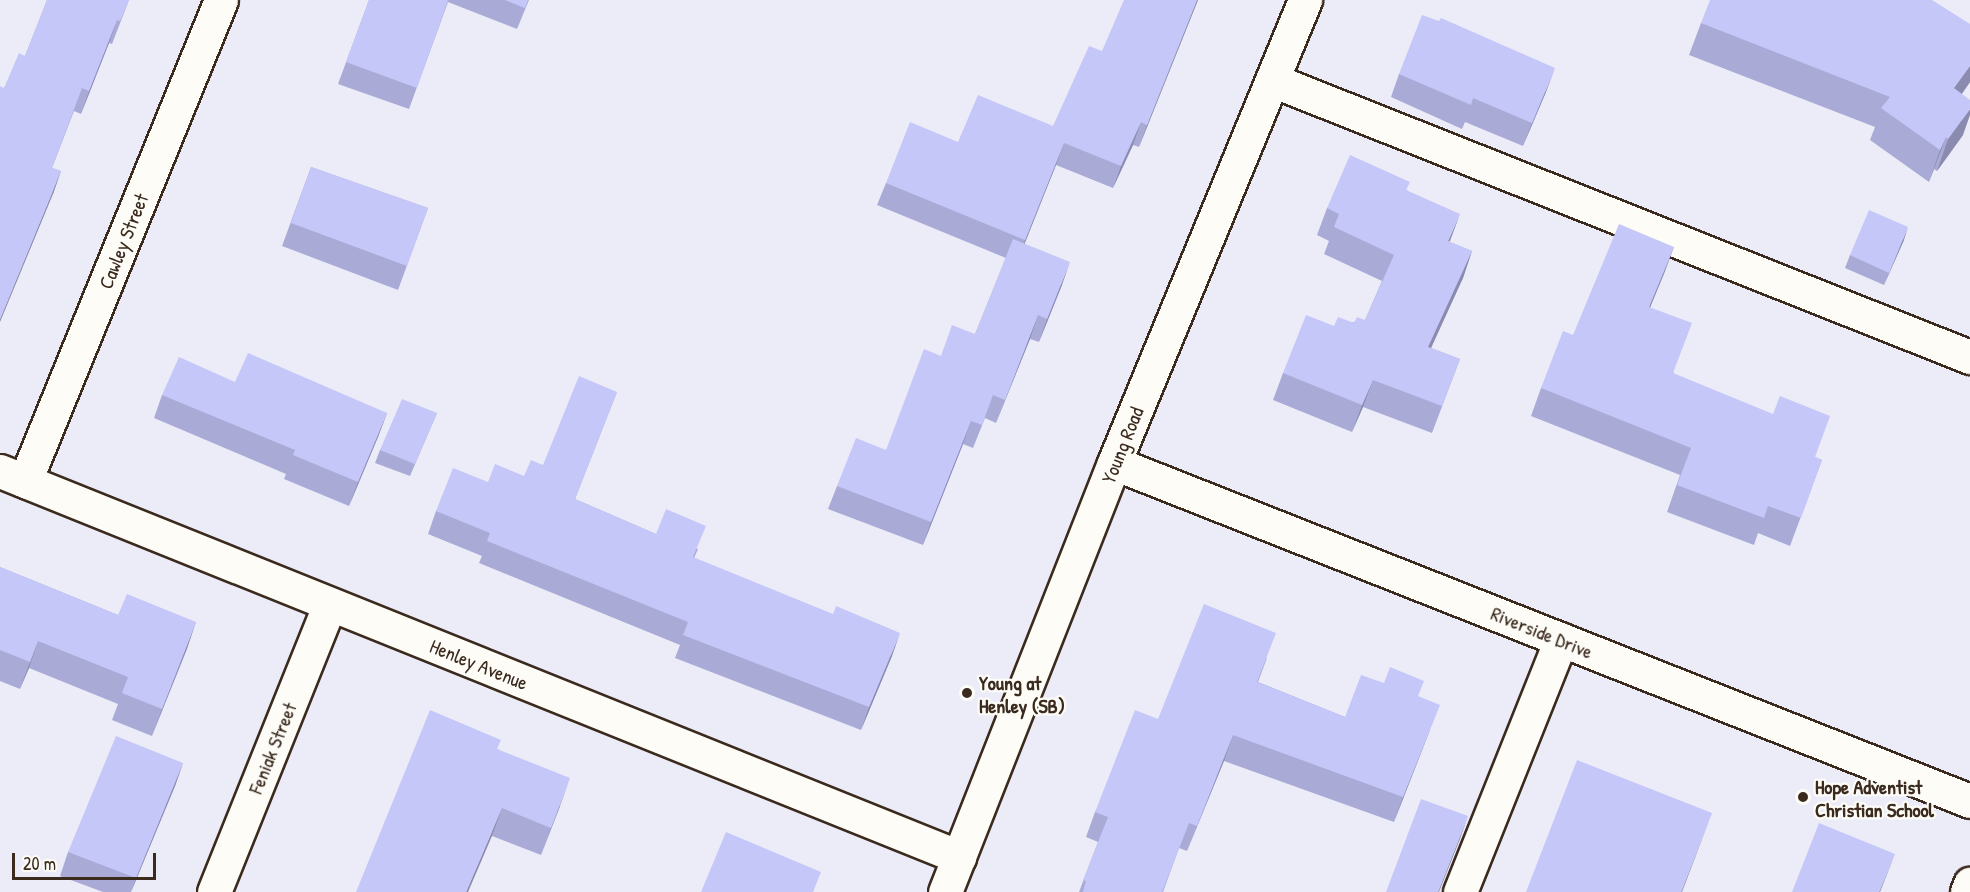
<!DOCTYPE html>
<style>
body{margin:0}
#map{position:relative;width:1970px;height:892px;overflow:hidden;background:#ececf8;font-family:"Patrick Hand",sans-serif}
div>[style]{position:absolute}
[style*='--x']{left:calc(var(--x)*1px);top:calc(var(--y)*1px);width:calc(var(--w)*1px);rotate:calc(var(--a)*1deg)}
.roads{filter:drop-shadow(2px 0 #3b2a1e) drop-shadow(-2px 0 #3b2a1e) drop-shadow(0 2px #3b2a1e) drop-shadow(0 -2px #3b2a1e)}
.minor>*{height:33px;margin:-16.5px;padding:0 16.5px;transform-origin:16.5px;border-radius:16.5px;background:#fdfcf7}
.wall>*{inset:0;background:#a9abd6}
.shaded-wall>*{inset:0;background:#8a8bae}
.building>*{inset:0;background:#c5c7f9}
.dots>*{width:16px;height:16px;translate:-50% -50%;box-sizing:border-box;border:3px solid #fdfcf7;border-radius:50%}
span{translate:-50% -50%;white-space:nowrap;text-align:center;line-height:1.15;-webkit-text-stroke:4.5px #fdfcf7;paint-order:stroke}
.street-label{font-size:20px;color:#3b2a1e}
.poi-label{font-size:20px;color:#3b2a1e;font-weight:700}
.left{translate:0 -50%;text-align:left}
.scale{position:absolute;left:12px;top:853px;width:144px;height:27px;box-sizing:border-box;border:3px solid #3b2a1e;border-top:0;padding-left:8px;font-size:18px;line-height:21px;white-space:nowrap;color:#3b2a1e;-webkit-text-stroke:4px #fdfcf7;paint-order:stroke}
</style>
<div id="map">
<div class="roads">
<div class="minor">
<i style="--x:1272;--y:80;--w:751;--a:21.65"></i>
<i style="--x:1114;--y:463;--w:920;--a:21.55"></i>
<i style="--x:0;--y:471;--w:1034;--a:21.92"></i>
<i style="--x:25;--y:481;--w:519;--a:-67.83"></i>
<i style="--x:214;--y:892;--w:310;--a:-68.1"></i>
<i style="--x:945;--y:892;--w:461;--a:-68.5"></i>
<i style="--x:1114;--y:463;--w:501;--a:-67.58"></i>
<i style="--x:1460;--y:892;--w:272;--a:-68.2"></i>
<i style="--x:1967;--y:892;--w:9;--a:-69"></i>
</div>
</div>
<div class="wall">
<i style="clip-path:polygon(47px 0,129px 0,112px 44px,109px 43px,81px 114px,74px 111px,52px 168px,61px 171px,53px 194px,4px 88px,25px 56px)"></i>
<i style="clip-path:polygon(369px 0,529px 0,517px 29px,448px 2px,409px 109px,338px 84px)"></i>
<i style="clip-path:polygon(1198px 0,1139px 147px,1133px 145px,1113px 188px,1056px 165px,1024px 243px,1062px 285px,1039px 342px,1030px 339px,996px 423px,985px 418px,973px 448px,963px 444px,923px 545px,828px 509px,837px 486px,886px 450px,941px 356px,975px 334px,1006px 258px,877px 205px,886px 183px,958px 142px,1053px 126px,1102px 51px)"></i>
<i style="clip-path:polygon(1701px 23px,1970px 24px,1970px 82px,1962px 94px,1963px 135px,1937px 171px,1934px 169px,1929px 182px,1870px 140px,1875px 127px,1689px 55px)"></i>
<i style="clip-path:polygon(1399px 74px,1546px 92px,1523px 146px,1465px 122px,1462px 129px,1391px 97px)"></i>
<i style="clip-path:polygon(311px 167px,428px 208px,398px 290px,282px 246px)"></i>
<i style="clip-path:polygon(1407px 190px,1450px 242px,1472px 251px,1463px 278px,1431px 348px,1460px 359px,1432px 433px,1363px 407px,1352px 432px,1273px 400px,1283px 373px,1334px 326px,1365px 320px,1382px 281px,1324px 254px,1329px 241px,1317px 235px,1327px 208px)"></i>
<i style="clip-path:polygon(1904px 240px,1884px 285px,1845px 268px,1850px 255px)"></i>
<i style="clip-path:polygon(1674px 247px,1650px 307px,1674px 374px,1815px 457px,1822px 460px,1790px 546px,1758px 533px,1754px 545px,1667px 512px,1680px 475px,1531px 416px,1541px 388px,1573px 335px)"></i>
<i style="clip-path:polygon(235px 382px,387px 413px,378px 437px,349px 506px,284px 479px,286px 474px,154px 418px,162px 395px)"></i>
<i style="clip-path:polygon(617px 392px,575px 499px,656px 534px,698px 549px,694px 558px,892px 656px,861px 730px,675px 658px,680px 645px,479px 563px,482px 556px,428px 534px,436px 511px,488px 482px,524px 476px,543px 465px)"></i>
<i style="clip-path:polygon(437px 413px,410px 476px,375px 463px,380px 450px)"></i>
<i style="clip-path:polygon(0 567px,118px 615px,196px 622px,152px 736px,112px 720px,118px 704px,29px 668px,20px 689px,0 681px)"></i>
<i style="clip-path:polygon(1267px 658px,1258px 682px,1345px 717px,1418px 696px,1430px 730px,1394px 822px,1224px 761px,1187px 851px,1179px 848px,1163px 892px,1079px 892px,1098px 842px,1086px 837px,1095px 812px,1158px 719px)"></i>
<i style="clip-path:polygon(498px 749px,560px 806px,541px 855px,492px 836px)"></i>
<i style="clip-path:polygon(183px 763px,175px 786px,131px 892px,103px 892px,60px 876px,68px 852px)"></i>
</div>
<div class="shaded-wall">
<i style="clip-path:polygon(1197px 0,1198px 0,1139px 147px,1147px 125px)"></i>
<i style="clip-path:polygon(117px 20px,109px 43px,81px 114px,89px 91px)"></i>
<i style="clip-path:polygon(1970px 66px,1970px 82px,1943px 120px,1954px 88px)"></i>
<i style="clip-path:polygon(1555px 68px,1546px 92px,1523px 146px,1532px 123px)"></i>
<i style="clip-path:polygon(1970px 109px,1970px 115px,1963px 135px,1937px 171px,1948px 139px)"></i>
<i style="clip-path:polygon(1141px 122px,1133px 145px,1113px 188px,1121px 166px)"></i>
<i style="clip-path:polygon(1946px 137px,1934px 169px,1929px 182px,1940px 150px)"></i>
<i style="clip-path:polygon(1064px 143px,1056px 165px,1017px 263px,1025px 240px)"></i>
<i style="clip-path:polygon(61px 171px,53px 194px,0 322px,0 319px)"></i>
<i style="clip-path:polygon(1460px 214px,1450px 241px,1448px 241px)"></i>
<i style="clip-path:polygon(1908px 227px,1904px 240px,1884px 285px,1889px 273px)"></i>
<i style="clip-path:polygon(1674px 247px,1664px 274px,1639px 334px,1649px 307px)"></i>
<i style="clip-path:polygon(1472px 251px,1463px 278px,1419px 374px,1428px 347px)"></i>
<i style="clip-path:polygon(1070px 262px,1062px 285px,1039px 342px,1047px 319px)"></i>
<i style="clip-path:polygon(1038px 315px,1030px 339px,996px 423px,1005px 400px)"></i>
<i style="clip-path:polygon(1373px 380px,1363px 407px,1352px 432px,1362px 405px)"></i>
<i style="clip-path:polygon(387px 413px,378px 437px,349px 506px,358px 482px)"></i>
<i style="clip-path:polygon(971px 421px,963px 444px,923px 545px,931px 522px)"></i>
<i style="clip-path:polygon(196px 622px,187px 649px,152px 736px,162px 709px)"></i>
<i style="clip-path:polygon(900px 633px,892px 656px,861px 730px,869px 707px)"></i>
<i style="clip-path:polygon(38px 641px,29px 668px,20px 689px,30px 662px)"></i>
<i style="clip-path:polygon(1440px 705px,1430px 730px,1394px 822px,1403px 797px)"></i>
<i style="clip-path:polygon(1233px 735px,1224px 761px,1187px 851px,1197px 826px)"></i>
<i style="clip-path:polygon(183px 763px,175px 786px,131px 892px,136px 878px)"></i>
<i style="clip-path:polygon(570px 778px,560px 806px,541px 855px,551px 828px)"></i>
<i style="clip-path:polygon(502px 808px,492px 836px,468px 892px,466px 892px)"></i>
<i style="clip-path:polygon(1712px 813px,1682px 892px,1681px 892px)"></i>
<i style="clip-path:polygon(1468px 816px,1460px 839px,1439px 892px,1438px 892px)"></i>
<i style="clip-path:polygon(1895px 854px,1880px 892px,1879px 892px)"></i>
</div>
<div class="building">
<i style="clip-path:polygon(47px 0,129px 0,120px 21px,117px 20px,89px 91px,82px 88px,52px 168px,61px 171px,0 319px,0 86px,4px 88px,19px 53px,25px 56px)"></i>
<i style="clip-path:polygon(369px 0,448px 0,417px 88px,346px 62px)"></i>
<i style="clip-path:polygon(505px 0,528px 0,525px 8px)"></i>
<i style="clip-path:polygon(1124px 0,1197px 0,1147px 125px,1141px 122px,1121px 166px,1064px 143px,1025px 240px,886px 183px,910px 122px,958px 142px,978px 95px,1053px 126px,1089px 46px,1102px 51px)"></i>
<i style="clip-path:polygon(1710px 0,1932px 0,1970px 24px,1970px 66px,1954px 88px,1970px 100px,1970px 109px,1948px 139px,1946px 137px,1940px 150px,1881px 108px,1890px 97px,1701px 23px)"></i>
<i style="clip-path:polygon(1422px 15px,1439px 21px,1441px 18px,1555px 68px,1532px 123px,1473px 98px,1471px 105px,1399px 74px)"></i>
<i style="clip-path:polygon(1350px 155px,1410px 182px,1406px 190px,1460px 214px,1448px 241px,1472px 251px,1428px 347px,1460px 359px,1442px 406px,1373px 380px,1362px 405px,1283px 373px,1306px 315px,1334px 326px,1338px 317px,1354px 323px,1357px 317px,1365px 320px,1394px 255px,1334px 227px,1339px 214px,1327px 208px)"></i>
<i style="clip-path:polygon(311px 167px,428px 208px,407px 266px,291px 223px)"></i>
<i style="clip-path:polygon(1869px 210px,1908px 227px,1889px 273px,1850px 255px)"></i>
<i style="clip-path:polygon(1619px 224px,1674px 247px,1649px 307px,1692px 323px,1673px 373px,1773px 414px,1780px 396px,1830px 416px,1815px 457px,1822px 460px,1801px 518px,1768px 506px,1764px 518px,1677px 485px,1691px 448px,1541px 388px,1563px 331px,1573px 335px)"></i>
<i style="clip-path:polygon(1013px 239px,1070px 262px,1047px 319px,1038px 315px,1005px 400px,993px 395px,982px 425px,971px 421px,931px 522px,837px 486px,856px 438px,886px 450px,924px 349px,941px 356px,952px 325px,975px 334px)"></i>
<i style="clip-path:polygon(248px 353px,387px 413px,358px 482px,293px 455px,295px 450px,162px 395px,179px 357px,235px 382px)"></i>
<i style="clip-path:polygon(579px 376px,617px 392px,575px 499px,656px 534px,666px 509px,706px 526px,693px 557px,833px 614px,836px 606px,900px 633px,869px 707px,683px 635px,688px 622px,487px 541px,490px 533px,436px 511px,453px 468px,488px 482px,495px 464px,524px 476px,531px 460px,543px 465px)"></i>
<i style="clip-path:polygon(402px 399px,437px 413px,415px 464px,380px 450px)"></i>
<i style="clip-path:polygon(0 567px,118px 615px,127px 594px,196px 622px,162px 709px,122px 693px,128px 677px,38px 641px,30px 662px,0 650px)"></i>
<i style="clip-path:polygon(1204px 604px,1276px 633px,1257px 682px,1345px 717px,1361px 675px,1384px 683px,1390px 667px,1424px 681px,1418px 696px,1440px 705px,1403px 797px,1233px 735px,1197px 826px,1189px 823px,1162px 892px,1083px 892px,1086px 881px,1083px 880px,1108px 817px,1095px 812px,1135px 710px,1158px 719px)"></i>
<i style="clip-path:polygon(430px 710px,501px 740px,497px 749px,570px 778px,551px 828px,502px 808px,466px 892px,356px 892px)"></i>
<i style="clip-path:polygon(116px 736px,183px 763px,136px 878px,68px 852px)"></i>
<i style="clip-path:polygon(1577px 760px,1712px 813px,1681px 892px,1526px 892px)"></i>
<i style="clip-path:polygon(1421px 799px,1468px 816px,1438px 892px,1386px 892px)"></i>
<i style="clip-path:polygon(1819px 823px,1895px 854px,1879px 892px,1792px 892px)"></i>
<i style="clip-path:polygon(726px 832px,821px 872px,813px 892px,701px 892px)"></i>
</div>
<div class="dots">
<i style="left:967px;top:693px;background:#3b2a1e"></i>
<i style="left:1803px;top:797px;background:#3b2a1e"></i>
</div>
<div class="street-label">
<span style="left:123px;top:241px;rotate:-68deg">Cawley Street</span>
<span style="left:1122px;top:445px;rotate:-68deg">Young Road</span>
<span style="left:1542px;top:632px;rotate:22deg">Riverside Drive</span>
<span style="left:479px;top:664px;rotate:22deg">Henley Avenue</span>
<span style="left:272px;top:748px;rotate:-68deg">Feniak Street</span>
</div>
<div class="poi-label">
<span class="left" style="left:979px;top:694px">Young at<br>Henley (SB)</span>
<span class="left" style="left:1815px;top:798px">Hope Adventist<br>Christian School</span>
</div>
<div class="scale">20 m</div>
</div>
